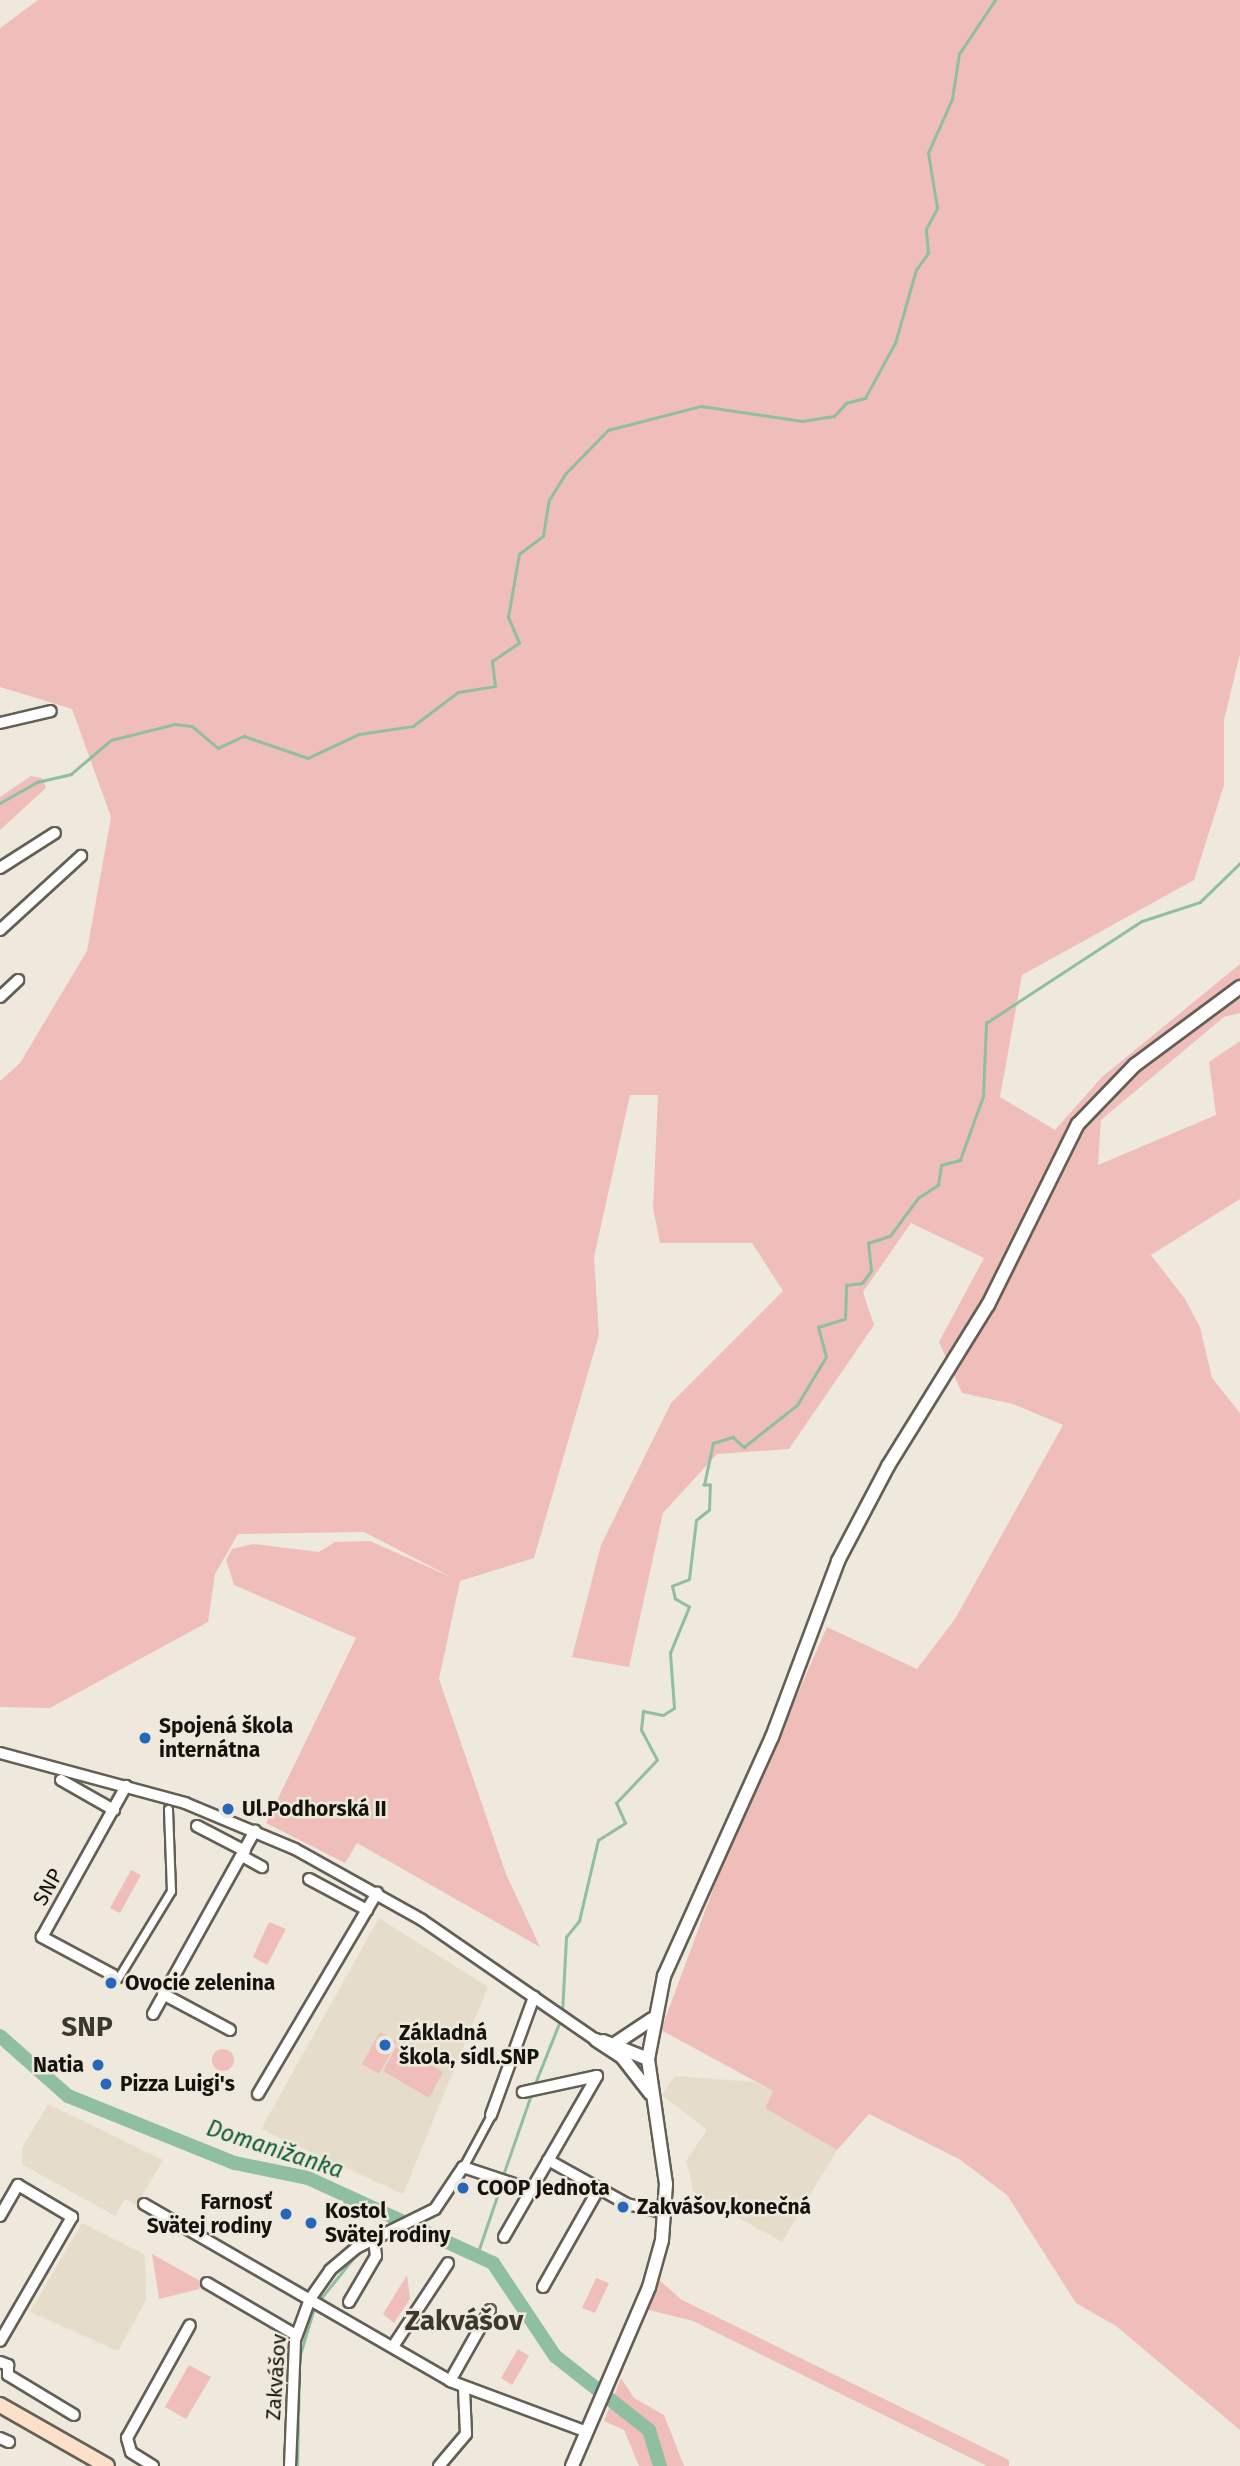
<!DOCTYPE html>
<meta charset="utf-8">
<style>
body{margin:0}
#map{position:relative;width:1240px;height:2466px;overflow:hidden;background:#eee9dc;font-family:"Fira Sans",sans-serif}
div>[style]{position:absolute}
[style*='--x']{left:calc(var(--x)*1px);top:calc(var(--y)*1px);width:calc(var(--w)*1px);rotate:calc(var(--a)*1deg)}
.built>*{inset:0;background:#e5ddc9}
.green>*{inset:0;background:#efbebb}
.round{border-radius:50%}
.stream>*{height:2.5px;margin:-1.25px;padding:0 1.25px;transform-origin:1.25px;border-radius:1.25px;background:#90bea0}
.river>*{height:14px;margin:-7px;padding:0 7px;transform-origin:7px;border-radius:7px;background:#90bea0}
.roads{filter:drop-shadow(2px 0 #635f54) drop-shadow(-2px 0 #635f54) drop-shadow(0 2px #635f54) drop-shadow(0 -2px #635f54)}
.pedestrian>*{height:7px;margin:-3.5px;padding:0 3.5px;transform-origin:3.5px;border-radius:3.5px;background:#fff}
.minor>*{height:10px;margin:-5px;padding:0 5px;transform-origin:5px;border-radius:5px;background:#fff}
.tertiary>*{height:12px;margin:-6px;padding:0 6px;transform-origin:6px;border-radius:6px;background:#fff}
.secondary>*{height:14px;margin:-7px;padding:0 7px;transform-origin:7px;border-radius:7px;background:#fce0ca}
.dots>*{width:19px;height:19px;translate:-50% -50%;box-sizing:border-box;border:4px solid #eee9dc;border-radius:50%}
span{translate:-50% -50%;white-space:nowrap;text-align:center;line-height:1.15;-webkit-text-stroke:5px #eee9dc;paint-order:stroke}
.poi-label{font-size:21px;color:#14130e;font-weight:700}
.left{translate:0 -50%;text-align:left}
.right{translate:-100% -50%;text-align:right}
.street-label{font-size:21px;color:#14130e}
.water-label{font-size:23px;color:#0e5c36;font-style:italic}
.district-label{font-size:28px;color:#3c382e;font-weight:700}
</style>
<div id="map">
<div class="built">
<i style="clip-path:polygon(379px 1918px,488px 1987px,403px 2194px,261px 2129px)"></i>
<i style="clip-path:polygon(675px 2076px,755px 2082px,774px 2092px,765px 2108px,837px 2150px,782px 2242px,694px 2193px,686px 2161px,707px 2130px,662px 2095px)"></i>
<i style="clip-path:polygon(48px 2104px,163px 2160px,137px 2205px,125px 2199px,115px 2216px,23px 2165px,22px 2148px)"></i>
<i style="clip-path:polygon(82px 2223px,145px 2255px,146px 2300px,118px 2351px,30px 2312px)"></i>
</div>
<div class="green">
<i style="clip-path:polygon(38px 0,1240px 0,1240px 654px,1224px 720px,1224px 785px,1194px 880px,1022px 975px,1000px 1097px,1055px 1130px,1102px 1077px,1240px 964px,1240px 1013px,1224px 1017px,1101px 1120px,1098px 1165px,1216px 1115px,1209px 1062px,1240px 1041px,1240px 1199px,1151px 1255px,1185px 1299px,1200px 1327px,1212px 1378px,1240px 1413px,1240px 2430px,1116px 2326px,1076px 2303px,1007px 2195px,959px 2159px,869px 2114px,837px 2150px,765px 2108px,773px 2091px,661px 2030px,721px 1868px,827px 1627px,917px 1669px,955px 1619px,1063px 1425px,1013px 1404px,962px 1393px,939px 1342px,984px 1258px,911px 1223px,863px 1292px,874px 1325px,789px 1449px,717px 1454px,663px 1513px,629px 1667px,572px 1657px,601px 1545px,671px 1403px,783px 1291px,752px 1243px,660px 1243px,653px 1208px,658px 1095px,630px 1095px,594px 1257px,599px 1335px,534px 1558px,460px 1581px,439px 1679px,506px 1874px,540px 1947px,357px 1843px,345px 1863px,266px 1823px,356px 1638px,234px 1585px,226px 1560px,232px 1549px,253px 1544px,319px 1552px,335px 1542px,370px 1541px,453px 1578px,364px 1532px,238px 1534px,215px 1574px,208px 1622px,50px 1708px,0 1707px,0 1081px,20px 1063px,87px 951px,111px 817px,72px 709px,0 687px,0 28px)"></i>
<i style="clip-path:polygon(31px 776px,42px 778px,46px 788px,0 830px,0 797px)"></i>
<i style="clip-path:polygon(131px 1870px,141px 1875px,120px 1913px,110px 1908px)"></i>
<i style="clip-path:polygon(269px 1922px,286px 1929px,267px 1965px,253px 1957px)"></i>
<i style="clip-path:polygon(380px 2032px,397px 2042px,379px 2074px,362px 2064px)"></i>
<i style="clip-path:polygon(397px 2045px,443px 2072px,429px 2098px,383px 2071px)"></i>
<i class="round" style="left:212px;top:2049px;width:22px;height:22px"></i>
<i style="clip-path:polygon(152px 2254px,202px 2282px,199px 2289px,159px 2299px)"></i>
<i style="clip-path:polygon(407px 2275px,410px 2299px,394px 2323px,383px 2314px)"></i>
<i style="clip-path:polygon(596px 2278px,609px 2283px,595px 2313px,582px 2308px)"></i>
<i style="clip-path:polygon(658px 2279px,682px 2300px,1009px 2460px,1009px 2466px,987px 2466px,693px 2321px,645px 2309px)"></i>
<i style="clip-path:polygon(518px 2349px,529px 2356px,512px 2385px,501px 2378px)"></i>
<i style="clip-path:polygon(189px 2365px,211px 2377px,186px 2419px,165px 2407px)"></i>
<i style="clip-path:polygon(621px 2378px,634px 2398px,664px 2415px,684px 2466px,639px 2466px,624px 2430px,604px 2421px)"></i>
</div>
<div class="stream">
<i style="--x:0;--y:803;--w:43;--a:-29.6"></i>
<i style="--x:37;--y:782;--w:35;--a:-13"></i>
<i style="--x:71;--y:774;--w:52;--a:-40.4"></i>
<i style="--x:111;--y:740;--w:66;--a:-14"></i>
<i style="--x:175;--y:724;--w:17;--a:7"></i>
<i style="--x:192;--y:726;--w:34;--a:40"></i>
<i style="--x:218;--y:748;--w:29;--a:-25"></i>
<i style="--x:244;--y:736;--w:68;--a:19"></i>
<i style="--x:308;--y:758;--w:56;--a:-25.2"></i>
<i style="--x:359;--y:734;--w:55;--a:-8.4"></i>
<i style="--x:413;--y:726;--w:56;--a:-37.1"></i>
<i style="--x:458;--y:692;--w:37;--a:-9"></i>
<i style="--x:495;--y:686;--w:25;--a:-97"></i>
<i style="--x:492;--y:661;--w:32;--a:-34"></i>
<i style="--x:519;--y:643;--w:28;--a:-113"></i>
<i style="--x:508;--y:617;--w:64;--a:-80.1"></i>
<i style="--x:519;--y:554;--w:30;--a:-37"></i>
<i style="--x:543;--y:536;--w:36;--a:-81"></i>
<i style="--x:549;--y:500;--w:31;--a:-58"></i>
<i style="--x:565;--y:474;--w:62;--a:-45.7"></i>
<i style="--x:608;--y:430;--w:96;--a:-14.5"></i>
<i style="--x:701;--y:406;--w:102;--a:8.4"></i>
<i style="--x:802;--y:421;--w:32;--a:-9"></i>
<i style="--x:834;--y:416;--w:18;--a:-47"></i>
<i style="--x:846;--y:403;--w:20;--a:-15"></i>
<i style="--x:865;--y:398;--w:63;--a:-61.4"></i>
<i style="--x:895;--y:343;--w:76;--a:-74"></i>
<i style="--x:916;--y:270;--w:21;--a:-55"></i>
<i style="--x:928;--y:253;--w:24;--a:-95"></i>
<i style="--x:926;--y:229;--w:24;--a:-62"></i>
<i style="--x:937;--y:208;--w:56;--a:-99.3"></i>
<i style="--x:928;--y:153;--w:59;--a:-66"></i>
<i style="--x:952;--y:99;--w:46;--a:-81.2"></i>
<i style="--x:959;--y:54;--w:65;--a:-56.3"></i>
<i style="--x:562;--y:2014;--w:77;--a:-87"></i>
<i style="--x:566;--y:1937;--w:21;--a:-51"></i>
<i style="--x:579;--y:1921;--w:83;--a:-76.8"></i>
<i style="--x:598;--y:1840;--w:32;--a:-32"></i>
<i style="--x:625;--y:1823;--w:22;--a:-114"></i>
<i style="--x:616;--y:1803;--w:59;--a:-46.4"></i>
<i style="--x:657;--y:1760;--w:34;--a:-118"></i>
<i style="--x:641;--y:1730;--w:19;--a:-84"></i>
<i style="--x:643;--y:1711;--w:20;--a:11"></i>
<i style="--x:663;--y:1715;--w:13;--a:-32"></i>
<i style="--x:674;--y:1708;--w:55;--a:-94.2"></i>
<i style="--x:670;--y:1653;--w:50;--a:-67.6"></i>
<i style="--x:689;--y:1607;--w:16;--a:-150"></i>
<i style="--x:675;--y:1599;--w:13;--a:-103"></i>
<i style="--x:672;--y:1586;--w:18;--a:-22"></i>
<i style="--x:689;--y:1579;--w:59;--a:-83.2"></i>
<i style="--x:696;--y:1520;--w:16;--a:-38"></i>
<i style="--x:709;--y:1510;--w:25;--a:-88"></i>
<i style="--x:710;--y:1485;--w:6;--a:180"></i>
<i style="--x:704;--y:1485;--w:43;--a:-77.9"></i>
<i style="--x:713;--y:1443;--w:21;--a:-17"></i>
<i style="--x:733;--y:1437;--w:15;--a:42"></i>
<i style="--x:744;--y:1447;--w:68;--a:-38.4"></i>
<i style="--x:797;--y:1405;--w:56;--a:-58.9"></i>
<i style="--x:826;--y:1357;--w:31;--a:-105"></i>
<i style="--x:818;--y:1327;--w:28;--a:-17"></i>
<i style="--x:845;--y:1319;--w:34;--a:-88"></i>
<i style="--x:846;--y:1285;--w:16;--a:-7"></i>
<i style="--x:862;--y:1283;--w:15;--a:-53"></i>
<i style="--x:871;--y:1271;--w:28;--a:-96"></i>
<i style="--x:868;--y:1243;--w:23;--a:-18"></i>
<i style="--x:890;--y:1236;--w:47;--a:-53.6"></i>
<i style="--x:918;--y:1198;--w:24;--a:-33"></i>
<i style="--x:938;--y:1185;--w:20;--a:-81"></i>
<i style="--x:941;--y:1165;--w:20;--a:-15"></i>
<i style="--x:960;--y:1160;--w:68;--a:-70.2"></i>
<i style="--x:983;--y:1096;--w:73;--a:-87.6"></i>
<i style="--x:986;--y:1023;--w:186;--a:-33.2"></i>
<i style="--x:1142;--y:921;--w:61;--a:-18.1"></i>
<i style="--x:1200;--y:902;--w:56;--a:-44.3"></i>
<i style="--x:534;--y:2086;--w:70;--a:-68.2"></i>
<i style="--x:502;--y:2178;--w:91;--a:-70.8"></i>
<i style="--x:344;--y:2195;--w:12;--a:81"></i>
<i style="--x:477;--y:2255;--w:74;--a:-71.1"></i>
<i style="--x:318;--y:2302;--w:59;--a:-51.2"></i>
<i style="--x:299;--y:2358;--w:52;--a:-73.3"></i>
<i style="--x:297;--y:2466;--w:95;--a:-88.8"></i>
</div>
<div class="river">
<i style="--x:0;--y:2036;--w:91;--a:41.4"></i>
<i style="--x:68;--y:2096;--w:180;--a:21.9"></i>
<i style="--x:235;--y:2163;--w:75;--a:11.6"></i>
<i style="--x:308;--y:2178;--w:204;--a:24.7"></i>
<i style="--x:493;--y:2263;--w:112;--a:56.3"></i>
<i style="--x:555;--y:2356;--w:120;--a:38.2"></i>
<i style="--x:649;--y:2430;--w:38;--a:73"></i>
</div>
<div class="roads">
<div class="pedestrian">
<i style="--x:118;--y:1978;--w:102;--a:-58.7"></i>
<i style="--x:171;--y:1891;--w:82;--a:-92.1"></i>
<i style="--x:463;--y:2167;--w:59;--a:-61.7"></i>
</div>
<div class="minor">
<i style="--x:0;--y:723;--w:52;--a:-13.2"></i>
<i style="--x:0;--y:868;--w:65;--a:-32.5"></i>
<i style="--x:0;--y:930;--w:110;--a:-42.4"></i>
<i style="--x:0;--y:997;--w:25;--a:-43"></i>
<i style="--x:0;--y:1753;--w:192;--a:15.1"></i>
<i style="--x:185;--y:1803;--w:119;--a:22.7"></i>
<i style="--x:295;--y:1849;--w:145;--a:29.2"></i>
<i style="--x:422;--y:1920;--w:211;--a:34.6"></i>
<i style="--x:61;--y:1780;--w:61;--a:29.5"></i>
<i style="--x:197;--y:1826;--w:54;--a:27.5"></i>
<i style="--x:242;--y:1856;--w:23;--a:29"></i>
<i style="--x:309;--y:1879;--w:66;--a:28.1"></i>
<i style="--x:113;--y:1975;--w:81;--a:-151.8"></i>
<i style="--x:42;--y:1937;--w:173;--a:-60.9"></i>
<i style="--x:163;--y:1994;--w:76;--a:28.2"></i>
<i style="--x:153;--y:2014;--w:210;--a:-60.9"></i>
<i style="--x:258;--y:2094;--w:234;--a:-59.4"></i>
<i style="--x:491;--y:2115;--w:126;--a:-70"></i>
<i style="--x:548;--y:2160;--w:90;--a:29.1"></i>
<i style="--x:627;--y:2204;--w:39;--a:13"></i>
<i style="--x:144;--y:2204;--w:354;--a:30"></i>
<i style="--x:0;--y:2216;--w:36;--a:-60"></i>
<i style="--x:18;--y:2185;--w:63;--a:30.7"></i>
<i style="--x:72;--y:2217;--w:143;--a:120.1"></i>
<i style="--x:504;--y:2237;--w:186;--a:-60"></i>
<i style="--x:597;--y:2076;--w:76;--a:167.8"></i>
<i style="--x:207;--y:2283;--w:103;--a:30.3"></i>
<i style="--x:543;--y:2287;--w:114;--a:-60.5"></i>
<i style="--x:349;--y:2302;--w:53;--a:-59.6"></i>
<i style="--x:376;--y:2256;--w:17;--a:-97"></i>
<i style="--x:490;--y:2310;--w:81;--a:119.4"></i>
<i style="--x:450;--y:2381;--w:146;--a:20.4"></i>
<i style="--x:394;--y:2345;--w:98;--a:-56.6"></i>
<i style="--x:0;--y:2362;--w:9;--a:21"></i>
<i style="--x:8;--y:2365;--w:10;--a:90"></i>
<i style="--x:8;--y:2375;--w:77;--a:31.2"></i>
<i style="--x:0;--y:2438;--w:10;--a:24"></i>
<i style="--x:153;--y:2466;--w:26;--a:-148"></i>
<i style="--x:131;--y:2452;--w:15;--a:-106"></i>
<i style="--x:127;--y:2438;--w:129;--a:-60.9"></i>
<i style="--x:290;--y:2466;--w:126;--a:-87.7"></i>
<i style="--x:295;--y:2340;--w:44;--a:-69.9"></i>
<i style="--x:310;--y:2299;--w:35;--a:-55"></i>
<i style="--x:330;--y:2270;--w:34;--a:-40"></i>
<i style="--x:356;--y:2248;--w:88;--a:-26.3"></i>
<i style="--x:435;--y:2209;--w:50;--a:-56.3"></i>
<i style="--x:463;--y:2167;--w:73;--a:18.4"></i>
<i style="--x:439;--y:2466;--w:42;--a:-49.8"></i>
<i style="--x:466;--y:2434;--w:45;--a:-92.5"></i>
</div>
<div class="tertiary">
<i style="--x:596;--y:2040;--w:31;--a:33"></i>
<i style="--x:622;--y:2057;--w:46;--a:52.1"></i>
<i style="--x:603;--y:2041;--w:48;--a:21.8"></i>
<i style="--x:616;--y:2043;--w:43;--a:-33.7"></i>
<i style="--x:572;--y:2466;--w:195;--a:-66.7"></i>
<i style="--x:649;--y:2287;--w:49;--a:-74.5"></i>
<i style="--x:662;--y:2240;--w:56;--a:-85.9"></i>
<i style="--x:666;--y:2184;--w:126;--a:-98.2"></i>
<i style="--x:648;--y:2059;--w:85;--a:-79.1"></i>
<i style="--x:664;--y:1976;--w:262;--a:-65.7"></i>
<i style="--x:772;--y:1737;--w:188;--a:-69.4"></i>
<i style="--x:838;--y:1561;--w:107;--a:-62.2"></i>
<i style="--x:888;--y:1466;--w:190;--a:-58.2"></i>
<i style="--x:988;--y:1305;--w:202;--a:-63.6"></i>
<i style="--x:1078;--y:1124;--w:82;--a:-46"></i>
<i style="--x:1135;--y:1065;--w:131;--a:-36.6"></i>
</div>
<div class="secondary">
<i style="--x:0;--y:2405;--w:123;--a:29.7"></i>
</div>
</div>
<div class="dots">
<i style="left:145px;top:1738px;background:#2667b8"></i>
<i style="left:228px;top:1809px;background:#2667b8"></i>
<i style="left:111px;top:1983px;background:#2667b8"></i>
<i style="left:385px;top:2045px;background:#2667b8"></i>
<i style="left:98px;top:2065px;background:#2667b8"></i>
<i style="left:106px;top:2084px;background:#2667b8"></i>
<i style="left:463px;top:2188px;background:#2667b8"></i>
<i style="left:623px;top:2207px;background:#2667b8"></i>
<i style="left:286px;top:2214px;background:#2667b8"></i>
<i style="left:311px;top:2223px;background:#2667b8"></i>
</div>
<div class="poi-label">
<span class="left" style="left:159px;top:1738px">Spojená škola<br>internátna</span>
<span class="left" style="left:242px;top:1809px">Ul.Podhorská II</span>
<span class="left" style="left:125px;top:1983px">Ovocie zelenina</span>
<span class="left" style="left:399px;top:2045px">Základná<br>škola, sídl.SNP</span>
<span class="right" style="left:84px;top:2065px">Natia</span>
<span class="left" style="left:120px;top:2084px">Pizza Luigi's</span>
<span class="left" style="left:477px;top:2188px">COOP Jednota</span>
<span class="right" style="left:272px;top:2214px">Farnosť<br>Svätej rodiny</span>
<span class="left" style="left:637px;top:2207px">Zakvášov,konečná</span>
<span class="left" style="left:325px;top:2223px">Kostol<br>Svätej rodiny</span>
</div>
<div class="street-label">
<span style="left:48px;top:1887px;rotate:-60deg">SNP</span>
<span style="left:276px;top:2377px;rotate:-86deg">Zakvášov</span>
</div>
<div class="water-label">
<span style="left:275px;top:2149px;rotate:18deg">Domanižanka</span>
</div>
<div class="district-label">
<span style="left:87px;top:2027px">SNP</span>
<span style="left:464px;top:2321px">Zakvášov</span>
</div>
</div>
